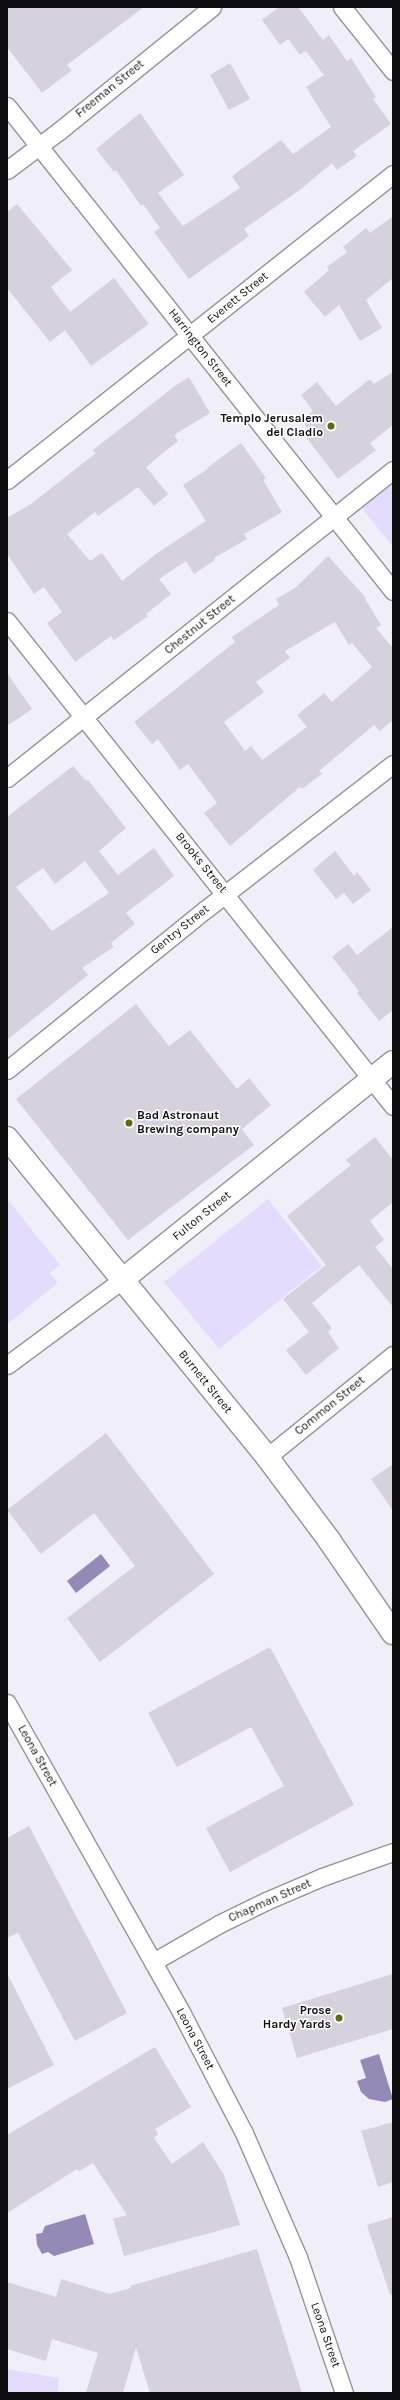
<!DOCTYPE html>
<style>
body{margin:0}
#map{position:relative;width:400px;height:2400px;overflow:hidden;background:#f0eef8;font-family:Karla,sans-serif}
div>[style]{position:absolute}
[style*='--x']{left:calc(var(--x)*1px);top:calc(var(--y)*1px);width:calc(var(--w)*1px);rotate:calc(var(--a)*1deg)}
.green>*{inset:0;background:#e3dcfd}
.water>*{inset:0;background:#958ab5}
.building>*{inset:0;background:#d5d2dc}
.roads{filter:drop-shadow(1px 0 #94939c) drop-shadow(-1px 0 #94939c) drop-shadow(0 1px #94939c) drop-shadow(0 -1px #94939c)}
.street>*{height:17px;margin:-8.5px;padding:0 8.5px;transform-origin:8.5px;border-radius:8.5px;background:#fff}
.secondary>*{height:22px;margin:-11px;padding:0 11px;transform-origin:11px;border-radius:11px;background:#fff}
.dots>*{width:11px;height:11px;translate:-50% -50%;box-sizing:border-box;border:2px solid #fff;border-radius:50%}
span{translate:-50% -50%;white-space:nowrap;text-align:center;line-height:1.15;-webkit-text-stroke:3px #fff;paint-order:stroke}
.street-label{font-size:12px;color:#0e0d10}
.poi-label{font-size:12px;color:#0e0d10;font-weight:700}
.right{translate:-100% -50%;text-align:right}
.left{translate:0 -50%;text-align:left}
.frame{position:absolute;inset:0;border:8px solid #0e0d10;pointer-events:none}
</style>
<div id="map">
<div class="green">
<i style="clip-path:polygon(393px 482px,393px 547px,361px 507px)"></i>
<i style="clip-path:polygon(7px 1199px,60px 1265px,50px 1273px,58px 1283px,7px 1324px)"></i>
<i style="clip-path:polygon(268px 1199px,322px 1266px,219px 1349px,164px 1282px)"></i>
<i style="clip-path:polygon(7px 2369px,59px 2378px,57px 2393px,7px 2393px)"></i>
</div>
<div class="water">
<i style="clip-path:polygon(101px 1554px,110px 1566px,76px 1593px,67px 1581px)"></i>
<i style="clip-path:polygon(379px 2054px,393px 2099px,385px 2102px,369px 2099px,361px 2092px,357px 2081px,366px 2078px,360px 2060px)"></i>
<i style="clip-path:polygon(85px 2214px,94px 2244px,54px 2256px,48px 2252px,42px 2254px,37px 2245px,36px 2234px,42px 2233px,45px 2226px)"></i>
</div>
<div class="building">
<i style="clip-path:polygon(7px 7px,144px 7px,67px 65px,72px 70px,42px 93px,7px 47px)"></i>
<i style="clip-path:polygon(279px 7px,298px 7px,323px 40px,329px 35px,347px 61px,351px 58px,376px 97px,373px 99px,391px 124px,353px 151px,357px 156px,337px 170px,332px 163px,301px 189px,244px 229px,249px 236px,189px 279px,154px 232px,160px 228px,143px 204px,141px 206px,116px 170px,114px 172px,96px 149px,140px 113px,184px 175px,158px 193px,183px 226px,240px 188px,232px 176px,281px 140px,293px 154px,331px 127px,306px 87px,324px 75px,306px 51px,300px 55px,288px 39px,280px 45px,262px 20px)"></i>
<i style="clip-path:polygon(230px 63px,250px 99px,229px 110px,210px 75px)"></i>
<i style="clip-path:polygon(17px 204px,72px 270px,51px 287px,70px 312px,114px 278px,149px 324px,91px 366px,65px 330px,50px 342px,7px 288px,7px 212px)"></i>
<i style="clip-path:polygon(393px 216px,393px 278px,366px 300px,382px 328px,360px 341px,339px 305px,325px 317px,304px 292px,329px 270px,327px 267px,347px 252px,343px 247px,366px 228px,370px 233px)"></i>
<i style="clip-path:polygon(393px 372px,393px 425px,370px 443px,376px 450px,338px 479px,305px 436px,310px 431px,301px 420px,313px 411px,301px 395px,317px 382px,336px 406px,370px 379px,374px 384px)"></i>
<i style="clip-path:polygon(189px 377px,210px 413px,174px 435px,178px 441px,146px 467px,168px 494px,154px 506px,138px 487px,98px 516px,95px 512px,67px 534px,90px 561px,102px 553px,122px 581px,156px 554px,206px 521px,183px 485px,208px 469px,207px 468px,241px 443px,266px 478px,263px 480px,282px 512px,244px 534px,247px 539px,214px 558px,215px 560px,194px 574px,186px 561px,159px 579px,171px 594px,146px 614px,148px 616px,114px 640px,111px 636px,75px 662px,47px 623px,62px 612px,44px 587px,34px 594px,7px 554px,7px 518px,31px 504px,96px 453px,93px 450px,175px 386px)"></i>
<i style="clip-path:polygon(evenodd,328px 556px,366px 598px,365px 599px,381px 625px,376px 628px,393px 648px,393px 720px,380px 731px,374px 725px,319px 771px,322px 774px,302px 789px,300px 787px,230px 846px,204px 813px,217px 803px,188px 764px,180px 770px,158px 739px,152px 744px,134px 722px,235px 642px,232px 637px,279px 605px,276px 599px,295px 588px,328px 556px,335px 622px,349px 645px,352px 643px,372px 667px,332px 702px,324px 693px,297px 715px,307px 727px,262px 760px,251px 746px,245px 751px,224px 722px,264px 692px,256px 682px,290px 658px,285px 651px,335px 622px)"></i>
<i style="clip-path:polygon(7px 673px,32px 709px,7px 726px)"></i>
<i style="clip-path:polygon(evenodd,73px 766px,86px 781px,88px 780px,126px 828px,99px 851px,118px 875px,154px 848px,174px 876px,126px 913px,135px 924px,111px 943px,114px 947px,82px 968px,88px 975px,7px 1040px,7px 817px,73px 766px,85px 861px,109px 893px,52px 931px,16px 887px,43px 868px,55px 884px,85px 861px)"></i>
<i style="clip-path:polygon(335px 851px,354px 876px,357px 872px,371px 890px,353px 904px,344px 893px,336px 899px,313px 870px)"></i>
<i style="clip-path:polygon(393px 927px,393px 1010px,379px 1021px,357px 993px,359px 991px,332px 957px,348px 944px,357px 955px)"></i>
<i style="clip-path:polygon(136px 1004px,169px 1046px,190px 1030px,237px 1089px,249px 1078px,271px 1105px,242px 1129px,254px 1145px,128px 1240px,16px 1099px)"></i>
<i style="clip-path:polygon(375px 1137px,393px 1160px,393px 1202px,370px 1221px,384px 1240px,375px 1247px,393px 1269px,393px 1307px,359px 1265px,312px 1303px,332px 1328px,328px 1332px,339px 1348px,306px 1375px,286px 1350px,309px 1332px,283px 1299px,326px 1265px,287px 1216px,351px 1165px,346px 1160px)"></i>
<i style="clip-path:polygon(106px 1433px,214px 1574px,100px 1662px,67px 1618px,135px 1566px,94px 1513px,41px 1554px,7px 1510px)"></i>
<i style="clip-path:polygon(393px 1464px,393px 1511px,371px 1479px)"></i>
<i style="clip-path:polygon(270px 1647px,354px 1805px,230px 1872px,206px 1828px,284px 1786px,251px 1727px,177px 1767px,148px 1713px)"></i>
<i style="clip-path:polygon(29px 1826px,127px 2013px,75px 2041px,18px 1933px,7px 1938px,7px 1838px)"></i>
<i style="clip-path:polygon(7px 1973px,54px 2065px,7px 2089px)"></i>
<i style="clip-path:polygon(393px 1974px,393px 2029px,297px 2058px,282px 2008px)"></i>
<i style="clip-path:polygon(155px 2047px,191px 2107px,155px 2129px,158px 2134px,154px 2138px,172px 2164px,203px 2142px,224px 2175px,240px 2225px,124px 2256px,113px 2219px,127px 2215px,93px 2163px,79px 2171px,77px 2169px,7px 2213px,7px 2135px)"></i>
<i style="clip-path:polygon(393px 2122px,393px 2182px,378px 2187px,361px 2131px)"></i>
<i style="clip-path:polygon(393px 2217px,393px 2295px,390px 2295px,367px 2225px)"></i>
<i style="clip-path:polygon(257px 2249px,302px 2393px,150px 2393px,136px 2347px,123px 2393px,86px 2393px,98px 2353px,52px 2339px,46px 2361px,7px 2349px,7px 2282px,56px 2297px,61px 2279px,110px 2294px,131px 2288px,130px 2286px)"></i>
</div>
<div class="roads">
<div class="street">
<i style="--x:342;--y:7;--w:82;--a:51.4"></i>
<i style="--x:7;--y:106;--w:620;--a:51.48"></i>
<i style="--x:7;--y:170;--w:65;--a:-36.9"></i>
<i style="--x:59;--y:131;--w:197;--a:-39"></i>
<i style="--x:7;--y:480;--w:493;--a:-38.4"></i>
<i style="--x:7;--y:621;--w:620;--a:51.48"></i>
<i style="--x:7;--y:778;--w:494;--a:-38.6"></i>
<i style="--x:7;--y:1070;--w:256;--a:-39"></i>
<i style="--x:206;--y:909;--w:237;--a:-37.8"></i>
<i style="--x:7;--y:1365;--w:143;--a:-36.5"></i>
<i style="--x:267;--y:1457;--w:162;--a:-39"></i>
<i style="--x:7;--y:1703;--w:355;--a:60.6"></i>
<i style="--x:181;--y:2012;--w:136;--a:62.5"></i>
<i style="--x:244;--y:2133;--w:135;--a:66.5"></i>
<i style="--x:298;--y:2257;--w:144;--a:71.3"></i>
<i style="--x:153;--y:1962;--w:76;--a:-29.9"></i>
<i style="--x:219;--y:1924;--w:52;--a:-26.1"></i>
<i style="--x:266;--y:1901;--w:61;--a:-23.2"></i>
<i style="--x:322;--y:1877;--w:75;--a:-19.4"></i>
</div>
<div class="secondary">
<i style="--x:7;--y:1138;--w:412;--a:50.8"></i>
<i style="--x:267;--y:1457;--w:104;--a:53.2"></i>
<i style="--x:329;--y:1540;--w:113;--a:55.5"></i>
<i style="--x:122;--y:1280;--w:348;--a:-38.8"></i>
</div>
</div>
<div class="dots">
<i style="left:331px;top:426px;background:#60690d"></i>
<i style="left:129px;top:1123px;background:#60690d"></i>
<i style="left:339px;top:2018px;background:#60690d"></i>
</div>
<div class="street-label">
<span style="left:110px;top:89px;rotate:-39deg">Freeman Street</span>
<span style="left:238px;top:298px;rotate:-39deg">Everett Street</span>
<span style="left:200px;top:348px;rotate:52deg">Harrington Street</span>
<span style="left:200px;top:625px;rotate:-39deg">Chestnut Street</span>
<span style="left:201px;top:863px;rotate:51deg">Brooks Street</span>
<span style="left:180px;top:930px;rotate:-39deg">Gentry Street</span>
<span style="left:202px;top:1216px;rotate:-39deg">Fulton Street</span>
<span style="left:205px;top:1382px;rotate:51deg">Burnett Street</span>
<span style="left:330px;top:1406px;rotate:-39deg">Common Street</span>
<span style="left:37px;top:1756px;rotate:61deg">Leona Street</span>
<span style="left:270px;top:1901px;rotate:-24deg">Chapman Street</span>
<span style="left:195px;top:2039px;rotate:62deg">Leona Street</span>
<span style="left:325px;top:2335px;rotate:71deg">Leona Street</span>
</div>
<div class="poi-label">
<span class="right" style="left:323px;top:426px">Templo Jerusalem<br>del Cladio</span>
<span class="left" style="left:137px;top:1123px">Bad Astronaut<br>Brewing company</span>
<span class="right" style="left:331px;top:2018px">Prose<br>Hardy Yards</span>
</div>
<div class="frame"></div>
</div>
